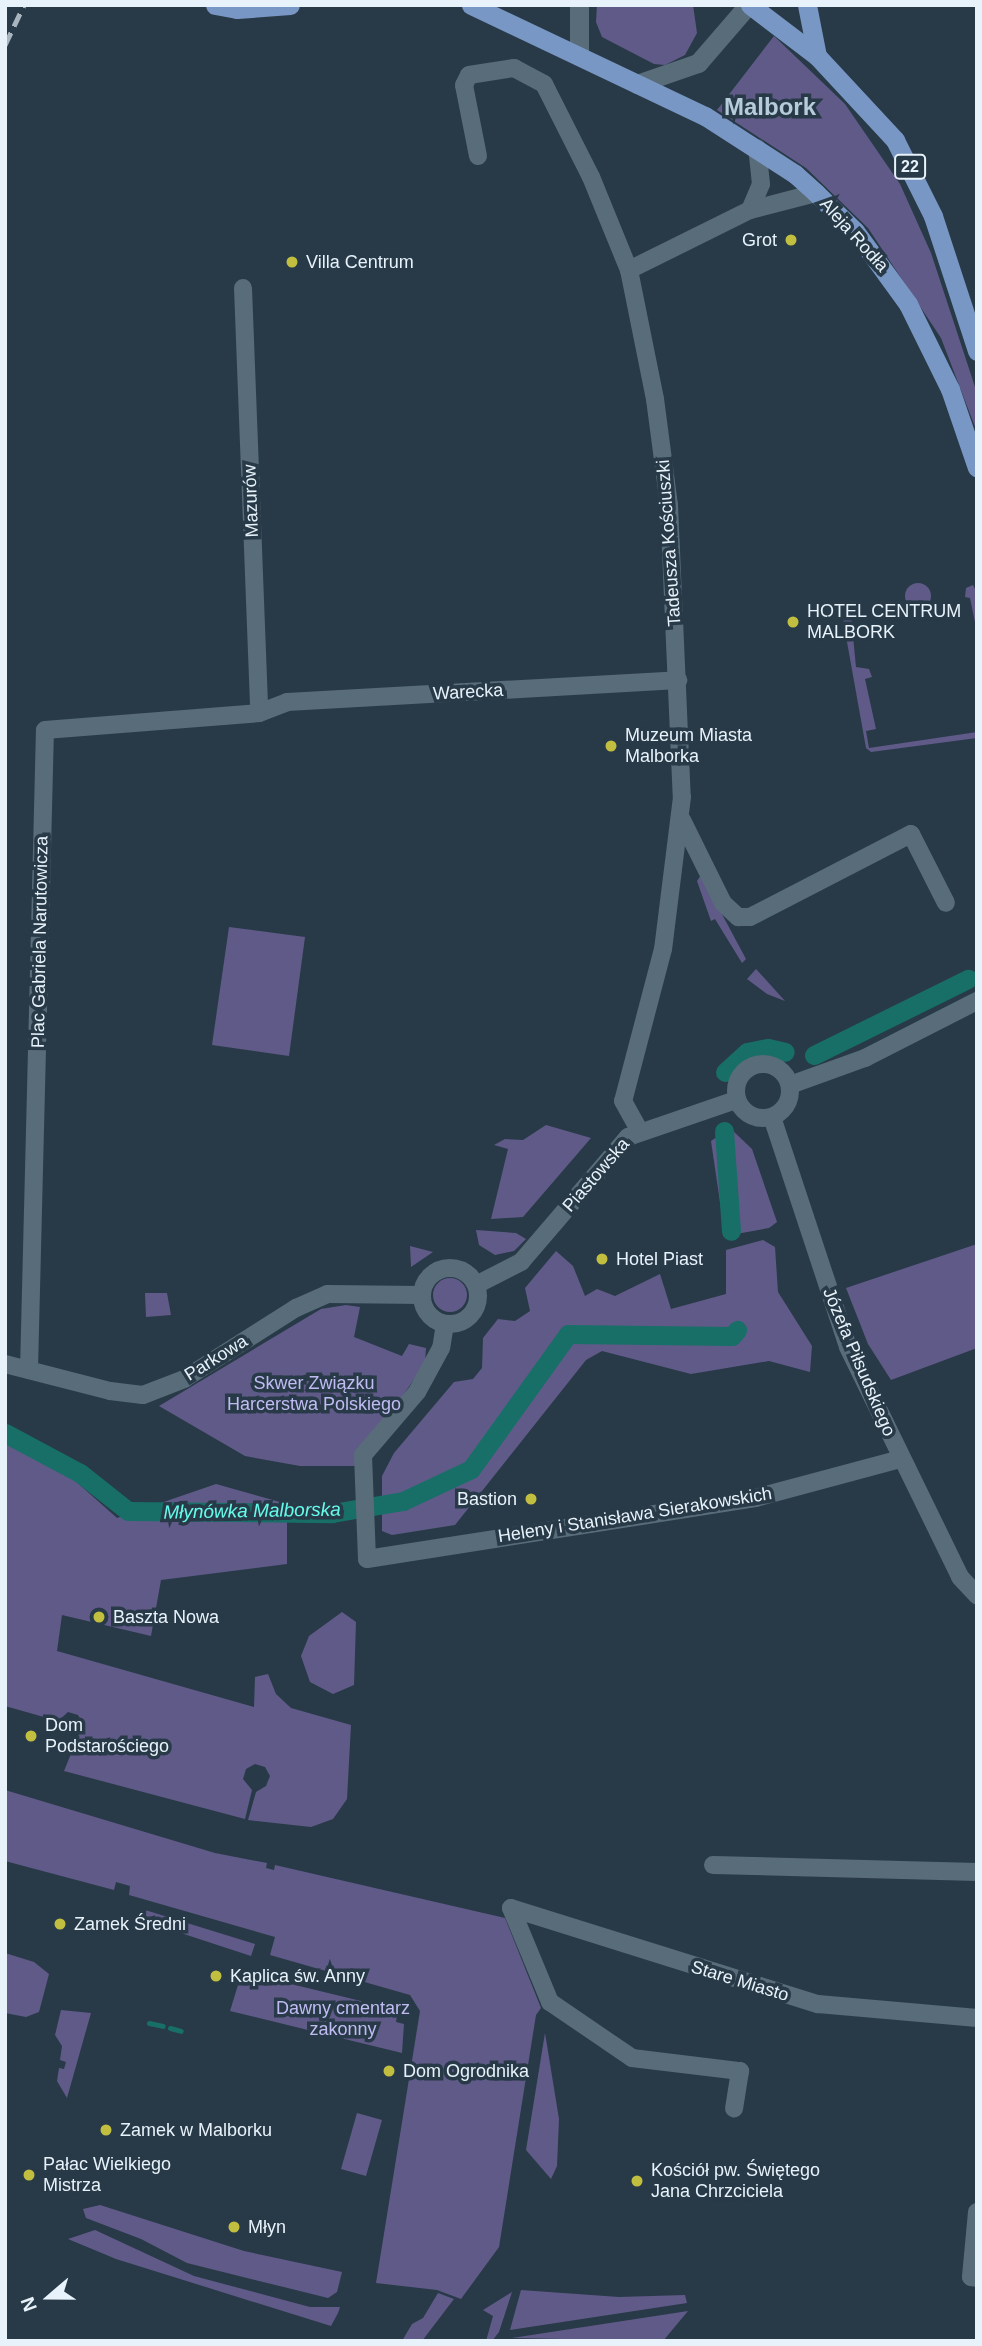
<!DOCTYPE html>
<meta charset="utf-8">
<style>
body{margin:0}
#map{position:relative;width:982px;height:2346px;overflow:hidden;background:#283a47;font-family:Arial,sans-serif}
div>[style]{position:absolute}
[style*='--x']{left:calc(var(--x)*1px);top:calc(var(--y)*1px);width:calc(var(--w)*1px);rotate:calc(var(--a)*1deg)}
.green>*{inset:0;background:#605a89}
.round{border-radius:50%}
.stream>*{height:5px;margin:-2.5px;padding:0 2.5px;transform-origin:2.5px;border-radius:2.5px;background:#186f67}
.canal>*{height:19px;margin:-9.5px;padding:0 9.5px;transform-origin:9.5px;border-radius:9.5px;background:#186f67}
.minor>*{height:18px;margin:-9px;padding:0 9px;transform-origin:9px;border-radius:9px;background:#586c79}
.minor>.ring{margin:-9px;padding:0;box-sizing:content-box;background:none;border:18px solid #586c79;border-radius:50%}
.secondary>*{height:19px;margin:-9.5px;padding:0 9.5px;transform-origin:9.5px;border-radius:9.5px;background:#586c79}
.primary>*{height:19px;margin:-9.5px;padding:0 9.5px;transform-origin:9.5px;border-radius:9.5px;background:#7997c5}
.rail>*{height:5px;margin-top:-2.5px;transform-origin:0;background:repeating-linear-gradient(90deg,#a8b5bf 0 14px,transparent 0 21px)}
.dots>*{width:19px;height:19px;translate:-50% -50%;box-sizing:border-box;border:4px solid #283a47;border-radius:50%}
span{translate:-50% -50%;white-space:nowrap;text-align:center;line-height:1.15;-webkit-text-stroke:7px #283a47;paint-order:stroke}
.shield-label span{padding:2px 5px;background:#283a47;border:2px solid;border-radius:5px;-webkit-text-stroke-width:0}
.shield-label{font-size:16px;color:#e7f2fa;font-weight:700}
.street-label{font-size:18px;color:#e7f2fa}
.poi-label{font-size:18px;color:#e7f2fa}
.right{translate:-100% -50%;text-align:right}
.left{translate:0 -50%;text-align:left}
.park-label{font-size:18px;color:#c0bbf2}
.water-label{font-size:19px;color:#65fbeb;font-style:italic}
.district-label{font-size:24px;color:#b6ccdb;font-weight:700}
.frame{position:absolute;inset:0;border:7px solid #e7f2fa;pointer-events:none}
.north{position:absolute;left:14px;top:2262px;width:70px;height:70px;-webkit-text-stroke:5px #283a47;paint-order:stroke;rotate:250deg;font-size:19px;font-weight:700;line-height:28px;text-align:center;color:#e7f2fa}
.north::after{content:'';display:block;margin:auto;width:24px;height:32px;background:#e7f2fa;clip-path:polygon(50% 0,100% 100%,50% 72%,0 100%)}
</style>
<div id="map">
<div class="green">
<i style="clip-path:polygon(597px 5px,693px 5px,697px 33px,685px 55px,665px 65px,654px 64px,602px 37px,596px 22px)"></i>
<i style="clip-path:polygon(774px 36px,845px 104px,900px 184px,931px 253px,977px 393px,977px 432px,941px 338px,868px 228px,806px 168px,717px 110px)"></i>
<i class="round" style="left:905px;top:583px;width:26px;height:26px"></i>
<i style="clip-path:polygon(973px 585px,977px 593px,977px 632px,970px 598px,965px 597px,966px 588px)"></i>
<i style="clip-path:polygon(850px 605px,856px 667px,869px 669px,872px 677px,865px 679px,876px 729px,866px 731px,869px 748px,977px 732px,977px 738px,871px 752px,866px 748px,842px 614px)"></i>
<i style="clip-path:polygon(701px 875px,746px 959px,742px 963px,715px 919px,711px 921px,697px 881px)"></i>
<i style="clip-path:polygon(229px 927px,305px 937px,289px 1056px,212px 1045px)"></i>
<i style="clip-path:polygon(756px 969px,785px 1001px,767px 994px,747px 979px)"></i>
<i style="clip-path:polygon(546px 1125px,591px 1138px,523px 1217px,491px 1219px,508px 1149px,494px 1145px,505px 1139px,523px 1140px)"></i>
<i style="clip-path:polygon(730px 1128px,752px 1149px,777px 1222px,769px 1228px,725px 1236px,711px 1141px)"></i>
<i style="clip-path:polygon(476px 1230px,516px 1233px,526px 1239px,514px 1251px,495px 1255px,479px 1245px)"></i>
<i style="clip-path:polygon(763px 1240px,775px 1247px,778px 1292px,812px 1346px,810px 1372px,769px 1361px,691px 1374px,602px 1351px,586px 1360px,455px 1525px,392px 1535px,382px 1531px,382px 1476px,394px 1453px,454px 1382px,473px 1379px,482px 1368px,483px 1338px,498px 1319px,515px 1321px,530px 1311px,525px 1288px,556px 1251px,573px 1266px,585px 1296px,597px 1289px,615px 1296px,660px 1274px,671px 1309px,726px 1294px,726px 1250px)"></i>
<i style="clip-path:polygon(977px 1244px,977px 1348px,891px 1380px,868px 1344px,846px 1288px)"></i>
<i style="clip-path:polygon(410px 1246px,433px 1252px,411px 1267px)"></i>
<i class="round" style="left:433px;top:1278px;width:34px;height:34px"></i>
<i style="clip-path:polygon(145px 1293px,167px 1293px,171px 1315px,146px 1317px)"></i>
<i style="clip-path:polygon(346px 1305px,360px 1307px,354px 1337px,402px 1356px,409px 1344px,426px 1348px,425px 1363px,355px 1466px,300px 1466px,245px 1456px,159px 1406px,321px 1309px)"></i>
<i style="clip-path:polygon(5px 1442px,63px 1470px,117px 1518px,216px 1484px,287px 1504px,287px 1564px,161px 1580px,151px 1636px,62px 1615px,57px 1651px,254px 1707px,255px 1677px,268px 1674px,276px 1694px,291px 1708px,351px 1725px,347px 1799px,333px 1819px,311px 1827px,248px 1820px,256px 1792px,266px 1786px,270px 1776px,265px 1767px,255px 1764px,246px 1769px,243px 1779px,252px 1790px,245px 1819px,64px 1771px,83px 1724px,78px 1715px,68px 1712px,58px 1721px,5px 1706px)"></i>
<i style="clip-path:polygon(342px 1612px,356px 1622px,354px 1685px,333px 1694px,310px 1682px,301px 1656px,309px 1636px)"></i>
<i style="clip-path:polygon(5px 1790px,215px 1853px,267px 1863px,266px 1868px,274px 1870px,275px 1865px,505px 1918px,541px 2008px,536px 2015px,499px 2247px,461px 2299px,437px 2290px,376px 2283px,420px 2011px,410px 1995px,270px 1955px,275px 1937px,129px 1895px,130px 1886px,116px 1882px,114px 1890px,5px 1861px)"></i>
<i style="clip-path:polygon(145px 1910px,255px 1944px,251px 1956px,138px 1919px)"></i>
<i style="clip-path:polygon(5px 1953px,34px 1962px,49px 1974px,39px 2012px,26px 2017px,5px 2013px)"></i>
<i style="clip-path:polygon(242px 1972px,398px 2010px,396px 2022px,404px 2024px,402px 2053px,230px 2011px)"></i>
<i style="clip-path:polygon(61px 2010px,91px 2013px,67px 2098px,57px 2081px,59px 2068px,64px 2069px,66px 2062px,60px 2060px,62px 2046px,55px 2035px)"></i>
<i style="clip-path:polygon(545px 2033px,559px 2119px,557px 2166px,551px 2179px,526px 2150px)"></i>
<i style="clip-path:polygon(357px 2113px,382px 2120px,366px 2176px,341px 2169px)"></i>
<i style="clip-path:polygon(100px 2205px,244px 2251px,342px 2272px,337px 2292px,328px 2298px,187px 2263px,141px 2239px,86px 2218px,83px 2209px)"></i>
<i style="clip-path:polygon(95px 2230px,194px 2276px,310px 2307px,340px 2307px,338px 2313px,331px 2326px,116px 2259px,68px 2239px)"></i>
<i style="clip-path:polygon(521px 2290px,619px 2297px,685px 2295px,687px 2303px,510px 2330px)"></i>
<i style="clip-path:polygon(512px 2292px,499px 2332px,492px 2341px,486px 2341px,493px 2316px,483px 2310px)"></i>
<i style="clip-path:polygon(438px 2293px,454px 2299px,422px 2341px,402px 2341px,412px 2324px,423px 2318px)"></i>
<i style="clip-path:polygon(688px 2311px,663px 2341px,512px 2338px)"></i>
</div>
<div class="stream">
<i style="--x:149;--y:2023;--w:14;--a:12"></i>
<i style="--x:170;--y:2028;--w:11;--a:15"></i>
</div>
<div class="canal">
<i style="--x:814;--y:1055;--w:172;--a:-26.3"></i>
<i style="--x:725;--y:1072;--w:30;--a:-42"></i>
<i style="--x:747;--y:1052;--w:21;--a:-11"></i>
<i style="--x:768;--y:1048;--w:17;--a:13"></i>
<i style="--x:724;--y:1131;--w:100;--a:86"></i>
<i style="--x:5;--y:1433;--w:85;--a:28.1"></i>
<i style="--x:80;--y:1473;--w:61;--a:38.4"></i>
<i style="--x:128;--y:1511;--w:204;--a:0.6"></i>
<i style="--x:332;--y:1513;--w:72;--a:-9.6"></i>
<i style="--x:403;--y:1501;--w:75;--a:-25.2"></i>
<i style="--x:471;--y:1469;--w:166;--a:-54.3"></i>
<i style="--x:568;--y:1334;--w:164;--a:0.7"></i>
<i style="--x:732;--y:1336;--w:8;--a:-50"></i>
</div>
<div class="minor">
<i style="--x:478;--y:156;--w:72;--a:-101.2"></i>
<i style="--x:464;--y:85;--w:11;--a:-63"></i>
<i style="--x:469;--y:75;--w:46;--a:-8.8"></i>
<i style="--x:514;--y:68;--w:34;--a:28"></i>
<i style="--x:544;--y:84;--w:104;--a:63.2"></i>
<i style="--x:591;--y:177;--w:100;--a:67.8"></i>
<i style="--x:629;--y:270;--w:132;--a:78.6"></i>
<i style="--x:655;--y:399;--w:107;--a:82.5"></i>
<i style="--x:669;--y:505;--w:292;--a:87.5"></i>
<i style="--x:682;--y:797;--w:153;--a:97.1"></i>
<i style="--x:663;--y:949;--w:157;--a:104.7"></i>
<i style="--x:623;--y:1101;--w:33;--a:61"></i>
<i style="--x:750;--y:210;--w:28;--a:-67"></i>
<i style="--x:761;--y:184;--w:36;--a:-96"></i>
<i style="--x:629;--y:270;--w:135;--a:-26.4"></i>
<i style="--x:750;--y:210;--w:68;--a:-14.4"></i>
<i style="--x:243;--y:288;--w:425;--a:87.8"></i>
<i style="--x:682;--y:820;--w:93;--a:63.7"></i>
<i style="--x:723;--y:903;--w:21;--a:43"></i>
<i style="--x:738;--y:917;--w:12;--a:0"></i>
<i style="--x:750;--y:917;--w:181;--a:-27.3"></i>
<i style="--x:911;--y:834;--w:77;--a:63.1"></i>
<i class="ring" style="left:736px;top:1064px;width:36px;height:36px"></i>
<i style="--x:790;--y:1085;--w:80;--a:-19.8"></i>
<i style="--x:865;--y:1058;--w:126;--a:-27"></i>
<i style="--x:772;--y:1117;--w:242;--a:71.7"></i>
<i style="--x:848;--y:1347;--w:256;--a:64"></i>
<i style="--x:960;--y:1577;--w:25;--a:47"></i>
<i class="ring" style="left:422px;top:1268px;width:38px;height:38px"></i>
<i style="--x:476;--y:1285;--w:51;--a:-27.1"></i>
<i style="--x:521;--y:1262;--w:165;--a:-49.4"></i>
<i style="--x:628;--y:1137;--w:114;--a:-18.9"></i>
<i style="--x:445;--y:1324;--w:24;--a:99"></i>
<i style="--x:441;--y:1348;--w:50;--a:118.6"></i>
<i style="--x:417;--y:1392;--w:83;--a:130.6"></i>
<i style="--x:363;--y:1455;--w:104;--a:87.8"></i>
<i style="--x:367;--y:1559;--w:393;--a:-8.9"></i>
<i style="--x:755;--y:1498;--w:151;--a:-15"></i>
<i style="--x:5;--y:1364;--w:108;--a:14.4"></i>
<i style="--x:110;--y:1391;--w:33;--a:7"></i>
<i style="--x:143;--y:1395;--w:44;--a:-21.3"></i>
<i style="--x:184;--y:1379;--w:133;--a:-32.4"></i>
<i style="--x:296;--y:1308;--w:34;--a:-24"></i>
<i style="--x:327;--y:1294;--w:95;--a:0.6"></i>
<i style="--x:29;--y:1370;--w:640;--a:-88.57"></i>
<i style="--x:45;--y:730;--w:215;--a:-4.5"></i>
<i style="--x:259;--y:713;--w:30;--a:-21"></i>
<i style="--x:287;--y:702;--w:392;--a:-3.2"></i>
<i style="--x:713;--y:1865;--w:264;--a:1.5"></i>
<i style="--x:511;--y:1908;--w:322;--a:17.4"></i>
<i style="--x:818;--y:2004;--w:160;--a:5"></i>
<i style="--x:511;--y:1908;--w:102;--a:67.5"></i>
<i style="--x:550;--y:2002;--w:99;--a:34.3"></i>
<i style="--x:632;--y:2058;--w:109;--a:6.9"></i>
<i style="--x:740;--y:2071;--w:38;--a:99"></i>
<i style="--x:977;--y:2212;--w:65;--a:95.3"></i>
<i style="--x:971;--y:2277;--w:6;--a:9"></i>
</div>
<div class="secondary">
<i style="--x:579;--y:5;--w:51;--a:90"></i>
<i style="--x:637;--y:84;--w:65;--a:-19"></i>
<i style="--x:698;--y:63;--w:77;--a:-49.2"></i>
</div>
<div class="primary">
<i style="--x:215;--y:5;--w:22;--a:10"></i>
<i style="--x:237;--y:9;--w:53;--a:-4.3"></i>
<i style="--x:471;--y:5;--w:259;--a:25.4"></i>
<i style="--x:705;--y:116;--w:107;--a:32.8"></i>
<i style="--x:795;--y:174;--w:28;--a:42"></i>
<i style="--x:816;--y:193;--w:54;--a:44.3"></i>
<i style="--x:855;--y:231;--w:90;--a:54"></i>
<i style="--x:908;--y:304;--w:95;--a:63.7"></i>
<i style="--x:950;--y:389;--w:83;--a:71.1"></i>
<i style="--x:750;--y:5;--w:84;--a:37.3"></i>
<i style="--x:817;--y:56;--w:115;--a:47.1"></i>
<i style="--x:895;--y:140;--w:85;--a:63.4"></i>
<i style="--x:933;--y:216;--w:142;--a:71.9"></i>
<i style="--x:807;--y:5;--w:52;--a:78.9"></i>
</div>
<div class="rail">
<i style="--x:5;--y:45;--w:44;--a:-64.6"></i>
</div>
<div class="dots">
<i style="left:791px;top:240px;background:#c1be40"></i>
<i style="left:292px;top:262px;background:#c1be40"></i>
<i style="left:793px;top:622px;background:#c1be40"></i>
<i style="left:611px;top:746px;background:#c1be40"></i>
<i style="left:602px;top:1259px;background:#c1be40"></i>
<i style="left:531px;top:1499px;background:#c1be40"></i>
<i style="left:99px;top:1617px;background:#c1be40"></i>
<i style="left:31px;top:1736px;background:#c1be40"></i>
<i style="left:60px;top:1924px;background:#c1be40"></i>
<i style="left:216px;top:1976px;background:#c1be40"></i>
<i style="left:389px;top:2071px;background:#c1be40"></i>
<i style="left:106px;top:2130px;background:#c1be40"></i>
<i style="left:29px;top:2175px;background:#c1be40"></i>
<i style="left:637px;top:2181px;background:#c1be40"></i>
<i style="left:234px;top:2227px;background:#c1be40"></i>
</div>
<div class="shield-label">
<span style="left:910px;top:167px">22</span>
</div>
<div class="street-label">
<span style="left:854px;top:235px;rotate:48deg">Aleja Rodła</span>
<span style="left:251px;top:501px;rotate:-92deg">Mazurów</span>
<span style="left:669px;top:543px;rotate:-94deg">Tadeusza Kościuszki</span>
<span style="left:468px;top:692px;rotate:-3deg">Warecka</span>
<span style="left:40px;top:942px;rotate:-89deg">Plac Gabriela Narutowicza</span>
<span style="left:596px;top:1175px;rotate:-49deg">Piastowska</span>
<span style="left:216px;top:1358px;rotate:-32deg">Parkowa</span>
<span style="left:859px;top:1362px;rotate:67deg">Józefa Piłsudskiego</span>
<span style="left:635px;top:1515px;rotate:-9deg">Heleny i Stanisława Sierakowskich</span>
<span style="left:740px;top:1981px;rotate:17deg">Stare Miasto</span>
</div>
<div class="poi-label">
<span class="right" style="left:777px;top:240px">Grot</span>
<span class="left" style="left:306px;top:262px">Villa Centrum</span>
<span class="left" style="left:807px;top:622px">HOTEL CENTRUM<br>MALBORK</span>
<span class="left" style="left:625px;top:746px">Muzeum Miasta<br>Malborka</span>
<span class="left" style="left:616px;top:1259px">Hotel Piast</span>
<span class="right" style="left:517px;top:1499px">Bastion</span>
<span class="left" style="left:113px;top:1617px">Baszta Nowa</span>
<span class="left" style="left:45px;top:1736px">Dom<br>Podstarościego</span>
<span class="left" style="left:74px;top:1924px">Zamek Średni</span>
<span class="left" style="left:230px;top:1976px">Kaplica św. Anny</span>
<span class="left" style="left:403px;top:2071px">Dom Ogrodnika</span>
<span class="left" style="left:120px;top:2130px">Zamek w Malborku</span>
<span class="left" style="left:43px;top:2175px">Pałac Wielkiego<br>Mistrza</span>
<span class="left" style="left:651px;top:2181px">Kościół pw. Świętego<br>Jana Chrzciciela</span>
<span class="left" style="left:248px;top:2227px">Młyn</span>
</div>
<div class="park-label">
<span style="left:314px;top:1394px">Skwer Związku<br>Harcerstwa Polskiego</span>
<span style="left:343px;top:2019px">Dawny cmentarz<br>zakonny</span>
</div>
<div class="water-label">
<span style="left:252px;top:1511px;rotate:-1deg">Młynówka Malborska</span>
</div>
<div class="district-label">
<span style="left:770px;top:107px">Malbork</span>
</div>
<div class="frame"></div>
<div class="north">N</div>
</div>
